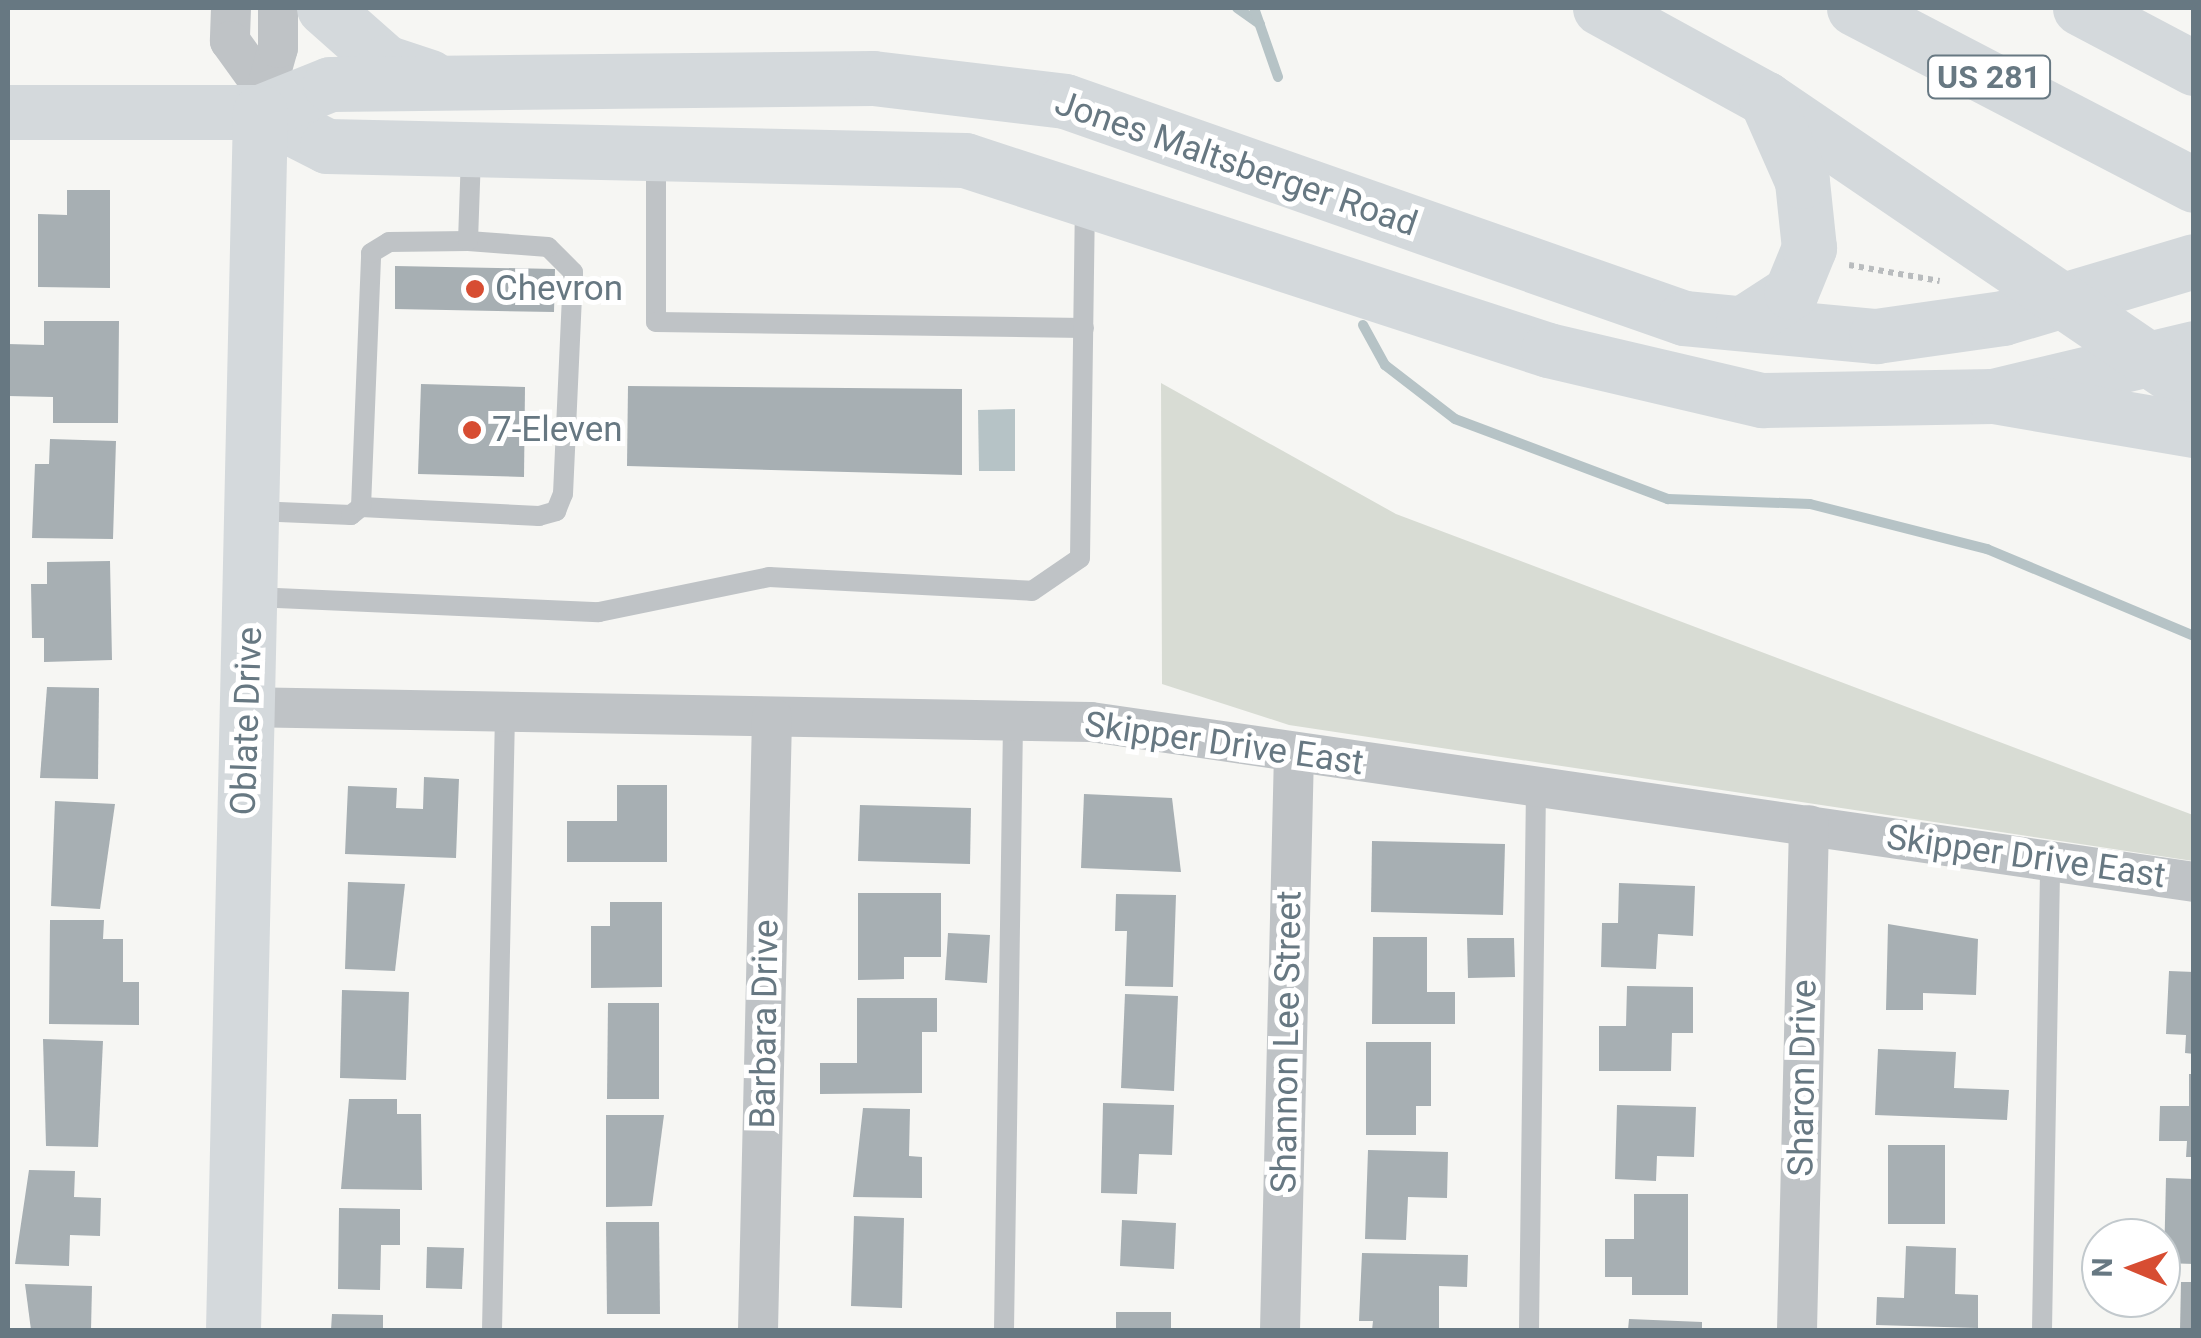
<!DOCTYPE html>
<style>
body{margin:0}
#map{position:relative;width:2201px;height:1338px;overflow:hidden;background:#f6f6f3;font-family:Roboto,sans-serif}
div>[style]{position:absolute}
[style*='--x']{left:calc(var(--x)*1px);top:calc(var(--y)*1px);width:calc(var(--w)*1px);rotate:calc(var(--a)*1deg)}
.green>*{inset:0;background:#d8dcd4}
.water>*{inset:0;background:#b6c3c6}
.stream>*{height:10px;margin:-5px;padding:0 5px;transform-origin:5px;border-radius:5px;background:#b6c3c6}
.building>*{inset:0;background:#a7afb3}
.path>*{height:6px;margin-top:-3px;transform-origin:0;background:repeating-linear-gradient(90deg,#b9bcbe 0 5px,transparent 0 10px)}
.lane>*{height:20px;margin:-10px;padding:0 10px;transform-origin:10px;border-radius:10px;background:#bfc3c6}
.street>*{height:40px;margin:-20px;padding:0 20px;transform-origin:20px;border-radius:20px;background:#bfc3c6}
.secondary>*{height:55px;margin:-27.5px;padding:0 27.5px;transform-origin:27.5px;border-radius:27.5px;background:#d4d9dc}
.highway>*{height:55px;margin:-27.5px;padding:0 27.5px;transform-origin:27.5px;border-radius:27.5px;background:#d4d9dc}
.dots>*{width:28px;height:28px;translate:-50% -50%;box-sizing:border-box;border:5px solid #fff;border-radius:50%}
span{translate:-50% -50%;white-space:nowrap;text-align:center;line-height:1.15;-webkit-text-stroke:10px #fff;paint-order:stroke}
.shield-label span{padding:2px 8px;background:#fff;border:2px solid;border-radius:8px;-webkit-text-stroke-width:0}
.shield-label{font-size:32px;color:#677882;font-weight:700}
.street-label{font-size:35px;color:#677882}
.poi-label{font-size:35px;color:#677882}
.left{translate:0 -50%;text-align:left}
.frame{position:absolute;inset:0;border:10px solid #677882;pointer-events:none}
.north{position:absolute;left:2081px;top:1218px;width:100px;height:100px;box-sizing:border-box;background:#fff;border:2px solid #c2c9cd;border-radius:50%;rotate:271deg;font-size:28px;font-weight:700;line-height:40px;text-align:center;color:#677882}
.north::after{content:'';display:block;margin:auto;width:35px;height:45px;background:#d74d32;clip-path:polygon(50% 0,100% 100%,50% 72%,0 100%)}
</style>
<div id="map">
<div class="green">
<i style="clip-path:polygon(1161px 383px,1396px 514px,2193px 815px,2193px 861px,1289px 725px,1162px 684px)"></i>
</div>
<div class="water">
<i style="clip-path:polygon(1015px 409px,1015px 471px,979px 471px,978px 410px)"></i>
</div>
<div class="stream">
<i style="--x:1237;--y:8;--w:28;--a:35"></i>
<i style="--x:1254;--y:8;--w:73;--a:70.8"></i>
<i style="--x:1363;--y:325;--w:46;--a:61.2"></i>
<i style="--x:1385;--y:365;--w:88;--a:37.6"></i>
<i style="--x:1455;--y:419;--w:228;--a:20.6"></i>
<i style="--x:1668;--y:499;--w:142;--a:2"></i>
<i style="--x:1810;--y:504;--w:183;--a:14.3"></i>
<i style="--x:1987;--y:549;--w:225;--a:22.8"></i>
</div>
<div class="building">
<i style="clip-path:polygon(67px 190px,110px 190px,110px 288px,38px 287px,38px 214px,67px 215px)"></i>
<i style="clip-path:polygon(395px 266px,555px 269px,554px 312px,395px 309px)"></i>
<i style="clip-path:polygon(44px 321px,119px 321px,118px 423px,53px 423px,53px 397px,8px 396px,8px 344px,44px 345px)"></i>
<i style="clip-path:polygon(421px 384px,525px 387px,524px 477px,418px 474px)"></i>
<i style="clip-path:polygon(628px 386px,962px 389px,962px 475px,627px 466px)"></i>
<i style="clip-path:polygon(50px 439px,116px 441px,113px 539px,32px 538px,35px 464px,49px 464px)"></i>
<i style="clip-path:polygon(110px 561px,112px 660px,44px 662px,44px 638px,32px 638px,31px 584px,47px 584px,47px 562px)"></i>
<i style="clip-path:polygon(47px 687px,99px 688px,98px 779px,40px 778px)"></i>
<i style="clip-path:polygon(424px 777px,459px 779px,456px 858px,345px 854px,348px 786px,397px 788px,396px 808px,423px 809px)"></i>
<i style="clip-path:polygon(617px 785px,667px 785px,667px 862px,567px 862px,567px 821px,617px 821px)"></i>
<i style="clip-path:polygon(1084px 794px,1172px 798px,1181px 872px,1081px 868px)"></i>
<i style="clip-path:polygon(55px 801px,115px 804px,100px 909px,51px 906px)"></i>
<i style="clip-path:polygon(860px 805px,971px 808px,970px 864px,858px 861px)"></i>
<i style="clip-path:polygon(1372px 841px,1505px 844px,1503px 915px,1371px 912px)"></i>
<i style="clip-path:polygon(348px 882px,405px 884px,395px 971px,345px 969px)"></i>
<i style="clip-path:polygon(1619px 883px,1695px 886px,1693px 936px,1658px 934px,1656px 969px,1601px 967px,1602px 923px,1618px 923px)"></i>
<i style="clip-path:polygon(858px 893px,941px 893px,941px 957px,904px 957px,904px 979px,858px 980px)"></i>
<i style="clip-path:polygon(1116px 894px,1176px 895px,1173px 987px,1125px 986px,1127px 931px,1115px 931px)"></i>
<i style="clip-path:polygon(610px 902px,662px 902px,662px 987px,591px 988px,591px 926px,610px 926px)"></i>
<i style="clip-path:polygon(50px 920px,104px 920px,103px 939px,123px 939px,123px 982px,139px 982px,139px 1025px,49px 1024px)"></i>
<i style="clip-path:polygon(1888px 924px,1978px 939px,1976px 995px,1923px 993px,1923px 1010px,1886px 1010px)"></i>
<i style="clip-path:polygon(948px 933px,990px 935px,987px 983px,945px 980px)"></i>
<i style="clip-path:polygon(1373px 937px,1427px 937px,1427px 992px,1455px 992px,1455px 1024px,1372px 1024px)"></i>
<i style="clip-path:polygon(1467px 938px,1514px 938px,1515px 977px,1468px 978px)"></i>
<i style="clip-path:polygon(2169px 971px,2194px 972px,2194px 1054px,2185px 1053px,2186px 1035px,2166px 1034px)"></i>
<i style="clip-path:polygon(1627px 986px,1693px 987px,1693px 1033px,1672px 1033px,1671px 1071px,1599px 1071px,1599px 1026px,1626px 1026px)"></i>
<i style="clip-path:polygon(342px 990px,409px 992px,406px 1080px,340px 1078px)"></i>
<i style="clip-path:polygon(1125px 994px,1178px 996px,1174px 1091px,1121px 1088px)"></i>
<i style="clip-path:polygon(857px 998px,937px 998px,937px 1032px,922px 1032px,922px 1093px,820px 1094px,820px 1063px,857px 1063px)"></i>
<i style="clip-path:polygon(608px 1003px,659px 1003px,659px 1099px,607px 1099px)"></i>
<i style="clip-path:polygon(43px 1039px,103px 1041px,98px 1147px,46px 1146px)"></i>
<i style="clip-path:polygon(1366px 1042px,1431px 1042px,1431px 1106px,1416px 1106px,1416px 1135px,1366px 1135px)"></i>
<i style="clip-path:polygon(1878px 1049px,1956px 1052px,1954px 1088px,2009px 1090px,2007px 1120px,1875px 1115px)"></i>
<i style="clip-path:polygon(2189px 1074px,2194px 1074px,2194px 1157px,2186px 1157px,2187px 1141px,2159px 1141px,2160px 1106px,2189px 1106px)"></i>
<i style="clip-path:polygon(349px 1099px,397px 1099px,397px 1114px,421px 1114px,422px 1190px,341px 1189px)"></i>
<i style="clip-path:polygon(1103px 1103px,1174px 1105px,1172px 1155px,1139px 1154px,1137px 1194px,1101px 1193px)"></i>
<i style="clip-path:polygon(1617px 1105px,1696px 1107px,1694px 1157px,1657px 1156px,1656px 1181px,1615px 1179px)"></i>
<i style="clip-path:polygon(863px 1108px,910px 1109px,909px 1156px,922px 1157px,922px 1198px,853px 1197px)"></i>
<i style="clip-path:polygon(606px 1115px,664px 1115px,652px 1206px,606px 1207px)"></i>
<i style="clip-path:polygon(1888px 1145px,1945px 1145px,1945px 1224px,1888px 1224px)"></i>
<i style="clip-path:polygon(1368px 1150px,1448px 1152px,1447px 1198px,1408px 1197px,1406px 1240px,1365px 1239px)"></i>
<i style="clip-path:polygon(29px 1170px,75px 1171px,74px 1197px,101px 1198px,100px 1236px,70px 1235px,69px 1266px,15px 1264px)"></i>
<i style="clip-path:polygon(2166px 1178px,2194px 1179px,2194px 1264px,2164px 1263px)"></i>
<i style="clip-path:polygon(1634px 1194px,1688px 1194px,1688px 1295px,1632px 1295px,1632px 1277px,1605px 1277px,1605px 1239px,1634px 1239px)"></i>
<i style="clip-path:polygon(339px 1208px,400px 1209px,400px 1245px,381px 1245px,380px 1290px,338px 1289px)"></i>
<i style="clip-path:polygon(854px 1216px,904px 1218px,902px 1308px,851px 1306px)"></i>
<i style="clip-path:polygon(1122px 1220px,1176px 1223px,1174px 1269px,1120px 1266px)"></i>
<i style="clip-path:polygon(606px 1222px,659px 1222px,660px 1314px,607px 1314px)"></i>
<i style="clip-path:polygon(1906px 1246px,1956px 1248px,1955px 1294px,1978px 1295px,1978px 1328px,1876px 1325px,1877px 1297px,1904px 1298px)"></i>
<i style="clip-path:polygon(427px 1247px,464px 1248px,462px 1289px,426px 1288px)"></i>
<i style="clip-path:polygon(1362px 1253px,1468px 1255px,1467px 1287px,1439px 1286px,1439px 1328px,1372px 1330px,1373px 1321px,1359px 1321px)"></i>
<i style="clip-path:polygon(2181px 1282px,2194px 1282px,2194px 1330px,2180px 1330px)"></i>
<i style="clip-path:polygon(25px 1284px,92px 1286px,91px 1330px,31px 1330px)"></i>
<i style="clip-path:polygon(1116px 1312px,1171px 1312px,1171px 1330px,1116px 1330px)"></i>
<i style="clip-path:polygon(332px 1314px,383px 1315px,383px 1330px,331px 1330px)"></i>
<i style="clip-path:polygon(1629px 1319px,1702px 1322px,1702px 1330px,1628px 1330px)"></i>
</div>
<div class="path">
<i style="--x:1849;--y:265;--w:92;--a:10"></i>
</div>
<div class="lane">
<i style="--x:656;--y:156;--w:166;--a:90"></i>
<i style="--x:656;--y:322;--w:428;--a:0.8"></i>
<i style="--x:361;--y:507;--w:178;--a:2.9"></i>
<i style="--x:539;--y:516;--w:18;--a:-16"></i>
<i style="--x:556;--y:511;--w:18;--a:-68"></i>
<i style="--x:563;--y:494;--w:222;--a:-87.4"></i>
<i style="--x:573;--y:272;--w:35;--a:-135"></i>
<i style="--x:548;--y:247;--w:80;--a:-175.7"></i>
<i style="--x:255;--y:511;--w:96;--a:2.4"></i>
<i style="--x:351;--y:515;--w:13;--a:-39"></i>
<i style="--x:361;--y:507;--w:254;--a:-87.7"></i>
<i style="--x:371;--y:253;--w:21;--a:-31"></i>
<i style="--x:389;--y:242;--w:79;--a:-0.7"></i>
<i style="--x:468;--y:241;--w:88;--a:-88"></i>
<i style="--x:252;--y:597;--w:347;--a:2.5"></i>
<i style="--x:599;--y:612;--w:174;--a:-11.6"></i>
<i style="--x:769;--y:577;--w:263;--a:3"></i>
<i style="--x:1032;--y:591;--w:58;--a:-34.5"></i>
<i style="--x:1080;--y:558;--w:358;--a:-89.2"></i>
<i style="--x:492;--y:1330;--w:618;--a:-88.79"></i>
<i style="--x:1004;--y:1330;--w:609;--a:-89.15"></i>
<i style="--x:1529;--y:1330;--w:543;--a:-89.26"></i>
<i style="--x:2042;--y:1330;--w:469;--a:-89"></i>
</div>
<div class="street">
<i style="--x:231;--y:8;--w:33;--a:92"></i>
<i style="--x:230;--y:41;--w:53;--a:54.2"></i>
<i style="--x:260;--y:112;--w:66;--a:-74.3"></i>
<i style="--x:278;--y:48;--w:40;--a:-90"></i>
<i style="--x:246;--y:707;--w:845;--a:1.02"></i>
<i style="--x:1091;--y:722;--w:1115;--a:8.25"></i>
<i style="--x:758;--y:1330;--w:613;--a:-88.69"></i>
<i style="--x:1280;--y:1330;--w:577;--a:-88.61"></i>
<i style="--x:1797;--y:1330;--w:505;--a:-88.64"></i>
</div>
<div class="secondary">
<i style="--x:324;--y:8;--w:81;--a:41.5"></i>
<i style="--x:385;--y:62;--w:47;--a:18.4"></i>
<i style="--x:8;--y:112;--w:252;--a:0"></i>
<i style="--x:260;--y:112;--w:75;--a:26.9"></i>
<i style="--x:327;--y:146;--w:638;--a:1.26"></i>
<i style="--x:965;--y:160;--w:613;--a:18.05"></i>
<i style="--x:1548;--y:350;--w:220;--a:13.2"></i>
<i style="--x:1762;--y:400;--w:231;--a:-1"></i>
<i style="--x:1993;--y:396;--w:207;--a:-13.4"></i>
<i style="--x:260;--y:112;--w:75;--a:-21.8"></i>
<i style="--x:330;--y:84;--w:543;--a:-0.63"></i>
<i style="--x:873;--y:78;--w:193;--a:6.8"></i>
<i style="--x:1065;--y:101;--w:656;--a:19.32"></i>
<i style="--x:1684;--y:318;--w:193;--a:5.4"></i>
<i style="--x:1876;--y:336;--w:128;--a:-8.1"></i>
<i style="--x:2003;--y:318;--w:199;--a:-16.6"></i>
<i style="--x:233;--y:1330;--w:1218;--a:-88.73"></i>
</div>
<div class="highway">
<i style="--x:1600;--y:8;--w:189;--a:28.7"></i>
<i style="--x:1766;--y:99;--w:518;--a:34.21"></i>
<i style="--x:1854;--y:8;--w:383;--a:27.5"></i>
<i style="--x:2080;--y:8;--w:129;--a:27.8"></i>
<i style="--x:1743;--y:323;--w:57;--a:-32.9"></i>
<i style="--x:1791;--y:292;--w:48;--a:-67.8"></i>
<i style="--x:1809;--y:248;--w:67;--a:-96"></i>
<i style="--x:1802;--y:181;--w:90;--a:-113.7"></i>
<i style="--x:1993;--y:396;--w:204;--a:9.6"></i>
</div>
<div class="dots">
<i style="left:475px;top:289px;background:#d74d32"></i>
<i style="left:472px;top:430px;background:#d74d32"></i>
</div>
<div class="shield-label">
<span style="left:1989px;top:77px">US 281</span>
</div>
<div class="street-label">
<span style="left:1236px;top:164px;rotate:19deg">Jones Maltsberger Road</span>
<span style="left:247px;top:721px;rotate:-88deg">Oblate Drive</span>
<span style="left:1224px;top:744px;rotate:8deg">Skipper Drive East</span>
<span style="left:2026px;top:857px;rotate:8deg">Skipper Drive East</span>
<span style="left:765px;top:1024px;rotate:-89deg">Barbara Drive</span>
<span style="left:1287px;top:1042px;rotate:-89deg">Shannon Lee Street</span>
<span style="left:1803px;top:1078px;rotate:-89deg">Sharon Drive</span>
</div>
<div class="poi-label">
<span class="left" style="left:495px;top:289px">Chevron</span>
<span class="left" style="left:492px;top:430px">7-Eleven</span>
</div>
<div class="frame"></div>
<div class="north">N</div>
</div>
